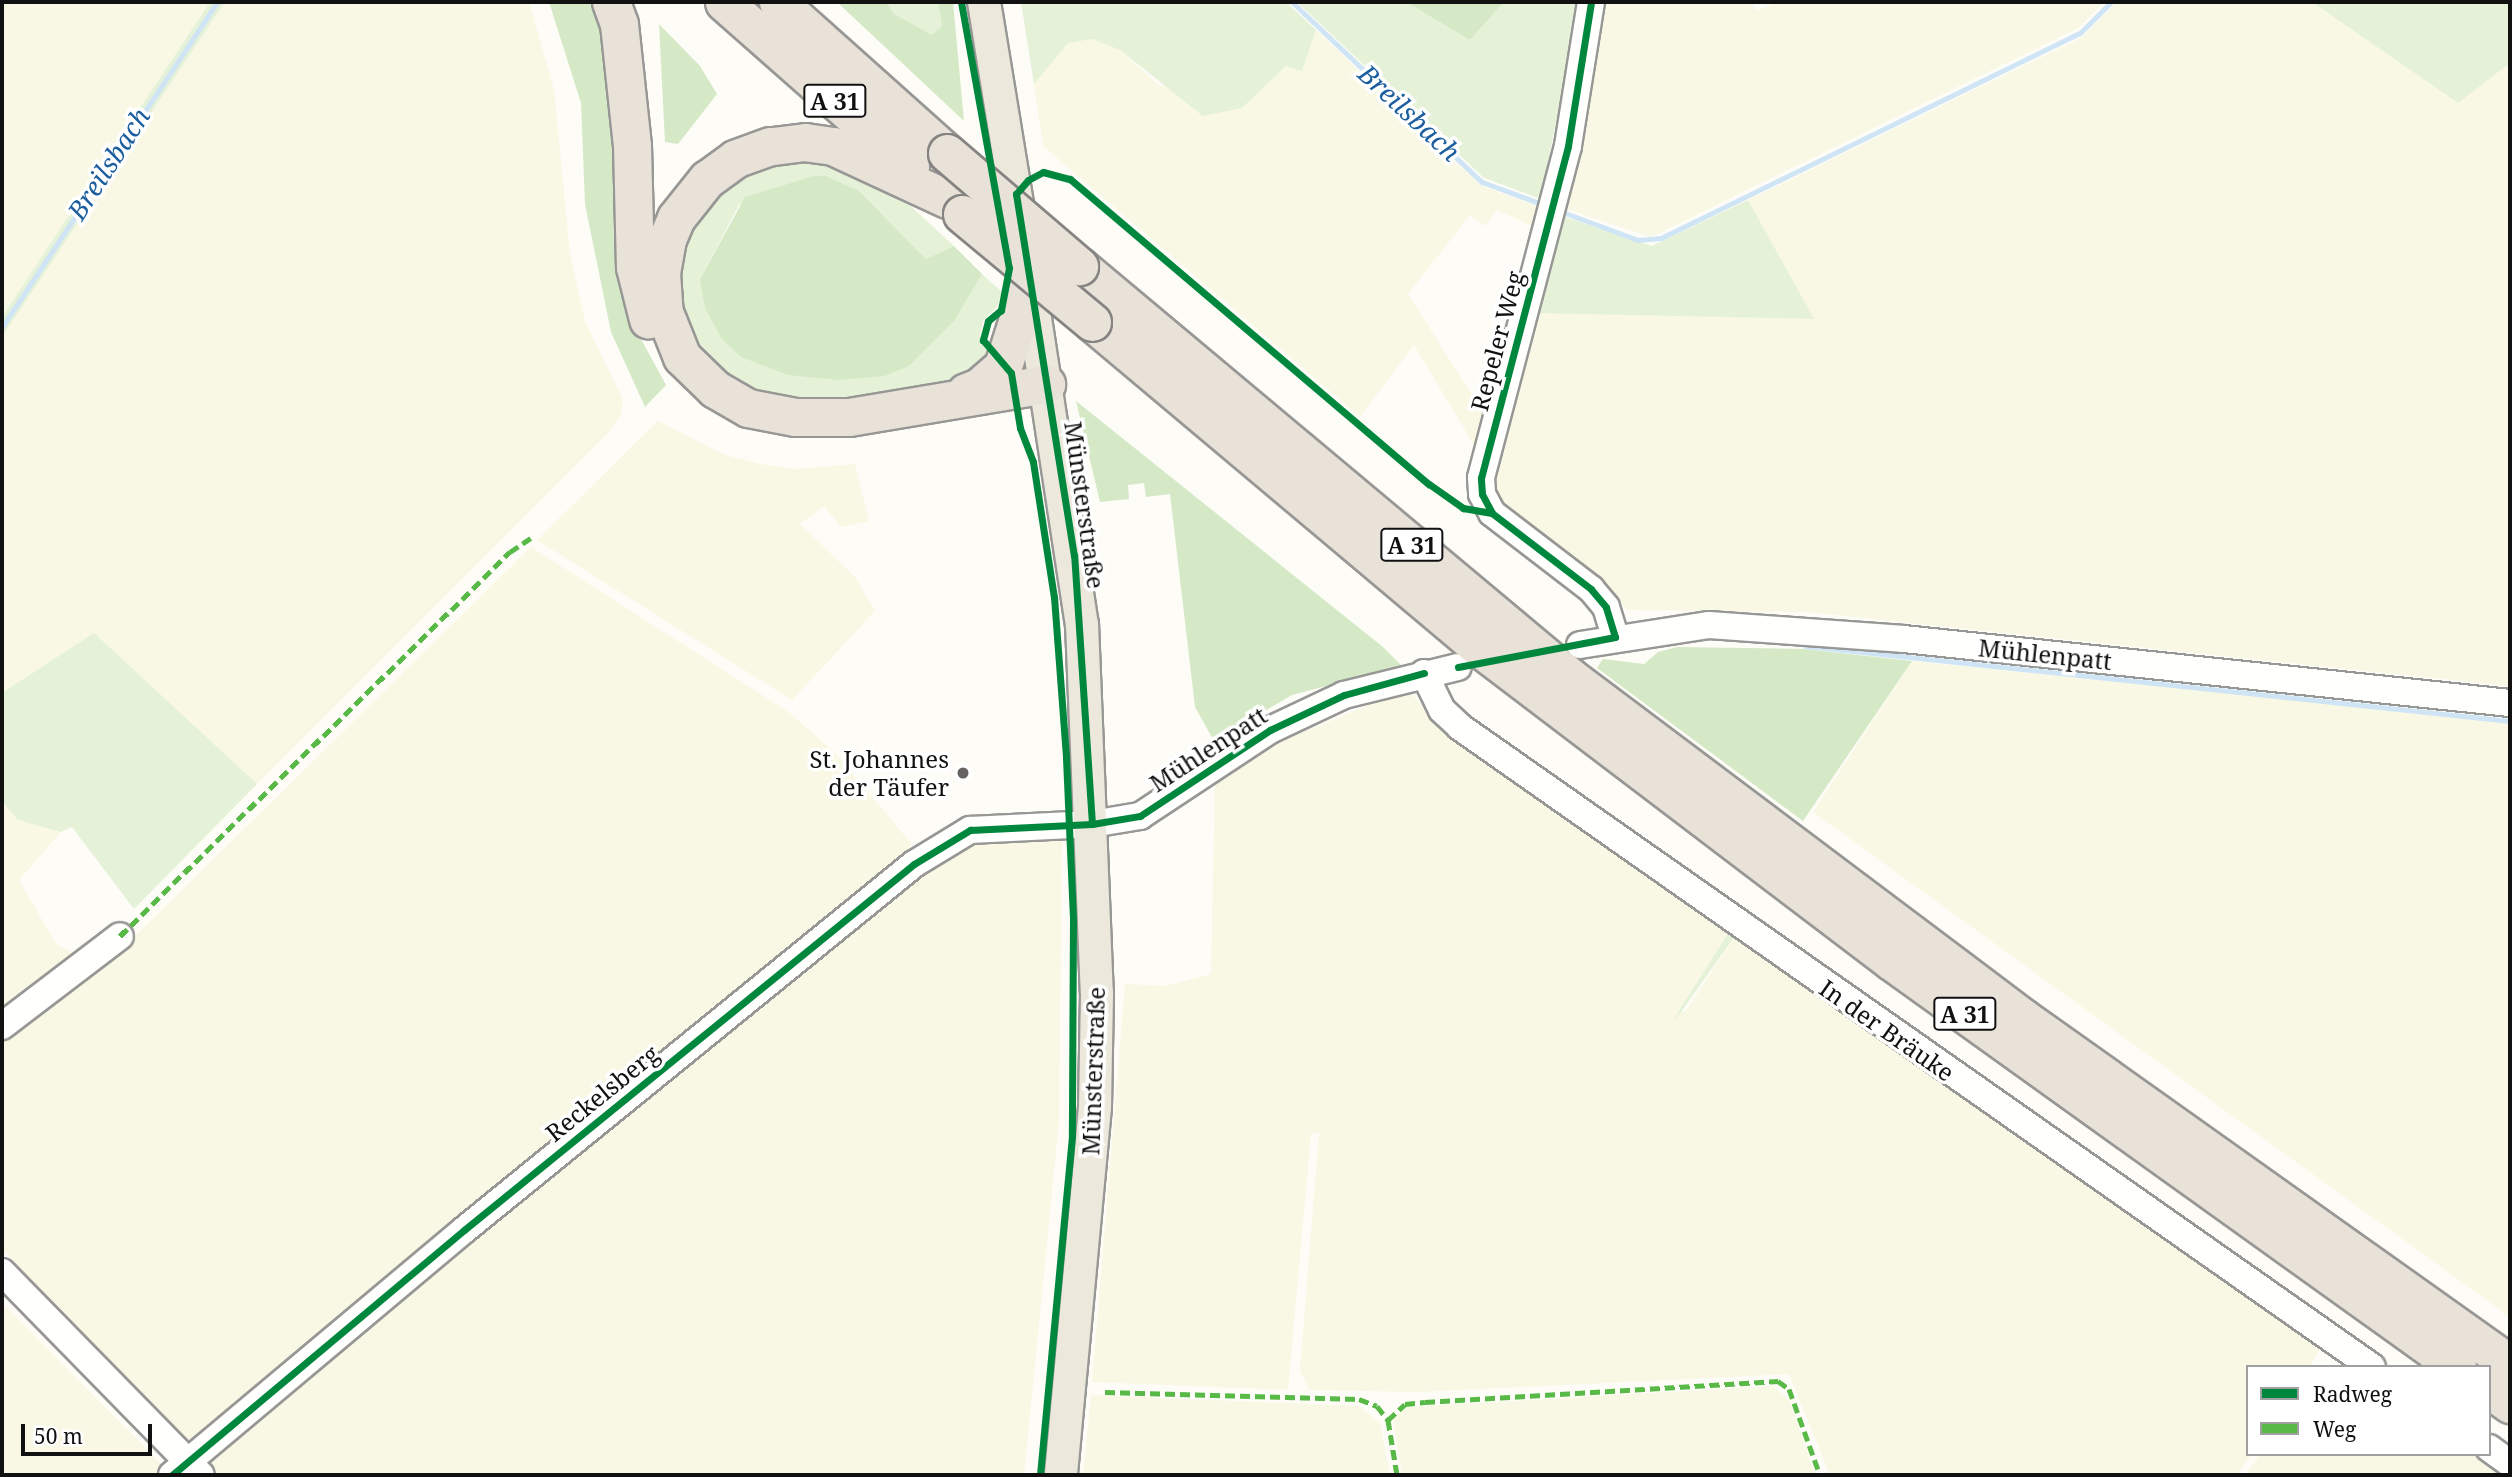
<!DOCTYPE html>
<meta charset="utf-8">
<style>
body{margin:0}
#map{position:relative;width:2512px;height:1477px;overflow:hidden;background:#fdfcf7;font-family:"Noto Serif",serif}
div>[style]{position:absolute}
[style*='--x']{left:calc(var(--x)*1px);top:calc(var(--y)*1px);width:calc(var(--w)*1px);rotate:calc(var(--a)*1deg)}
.farmland>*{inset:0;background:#f8f8e4}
.green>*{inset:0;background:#e5f2d8}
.forest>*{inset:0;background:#d5e9c6}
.stream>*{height:5px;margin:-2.5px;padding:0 2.5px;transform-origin:2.5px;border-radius:2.5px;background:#cfe5f5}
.roads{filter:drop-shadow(2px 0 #979795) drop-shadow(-2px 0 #979795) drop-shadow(0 2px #979795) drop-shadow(0 -2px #979795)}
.minor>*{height:26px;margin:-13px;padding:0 13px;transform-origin:13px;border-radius:13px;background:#fffffe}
.major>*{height:32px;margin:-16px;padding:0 16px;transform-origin:16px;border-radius:16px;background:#ece9dc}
.highway>*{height:37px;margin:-18.5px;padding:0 18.5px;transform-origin:18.5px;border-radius:18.5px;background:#e9e2d8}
.bridges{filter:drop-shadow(2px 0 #858482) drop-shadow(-2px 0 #858482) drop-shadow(0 2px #858482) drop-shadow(0 -2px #858482)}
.highway-bridge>*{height:37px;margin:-18.5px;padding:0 18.5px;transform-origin:18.5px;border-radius:18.5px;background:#e9e2d8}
.quiet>*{height:5px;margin-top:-2.5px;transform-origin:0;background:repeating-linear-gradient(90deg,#58b947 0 10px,transparent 0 15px)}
.cycleway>*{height:7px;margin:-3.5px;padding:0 3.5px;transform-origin:3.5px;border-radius:3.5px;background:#00873e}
.dots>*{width:19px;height:19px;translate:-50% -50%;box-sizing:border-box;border:4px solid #fff;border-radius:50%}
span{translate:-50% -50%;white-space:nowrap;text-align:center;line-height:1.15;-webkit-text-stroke:7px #fff;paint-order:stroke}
.shield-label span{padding:2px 5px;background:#fff;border:2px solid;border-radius:5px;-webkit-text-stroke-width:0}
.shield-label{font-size:23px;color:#111;font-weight:700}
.street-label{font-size:24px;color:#111}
.poi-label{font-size:24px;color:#111}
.right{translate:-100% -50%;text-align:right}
.water-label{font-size:26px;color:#1d5e9f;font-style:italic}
.frame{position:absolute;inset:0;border:4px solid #111;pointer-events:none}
.legend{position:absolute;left:2246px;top:1365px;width:245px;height:91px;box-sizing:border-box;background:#fff;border:2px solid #a0a0a0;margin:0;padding:9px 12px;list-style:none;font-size:21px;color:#111}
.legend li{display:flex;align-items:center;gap:14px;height:35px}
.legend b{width:35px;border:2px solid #a0a0a0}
.scale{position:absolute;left:21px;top:1424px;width:131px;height:32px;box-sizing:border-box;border:4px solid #111;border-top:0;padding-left:9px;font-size:21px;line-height:24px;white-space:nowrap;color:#111;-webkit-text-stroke:5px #fff;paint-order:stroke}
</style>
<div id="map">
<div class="farmland">
<i style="clip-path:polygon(2px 2px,210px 2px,2px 317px)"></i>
<i style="clip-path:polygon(225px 2px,529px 2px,554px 90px,570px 254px,585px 321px,623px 400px,621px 415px,606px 435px,257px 784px,94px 634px,2px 693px,2px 337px)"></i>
<i style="clip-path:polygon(1607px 2px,1751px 2px,1756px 11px,1778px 2px,2105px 2px,2078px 28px,1651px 237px,1561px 207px)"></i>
<i style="clip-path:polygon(2117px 2px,2312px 2px,2458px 103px,2510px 63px,2510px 686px,1806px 612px,1628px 610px,1509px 517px,1492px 494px,1493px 467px,1533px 313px,1813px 319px,1748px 200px,2081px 38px)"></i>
<i style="clip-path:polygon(1316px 30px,1480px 185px,1539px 207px,1534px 227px,1497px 210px,1486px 226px,1470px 215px,1408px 294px,1484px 414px,1476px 448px,1414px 345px,1360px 417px,1043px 146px,1034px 84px,1068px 43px,1092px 39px,1120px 50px,1160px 86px,1279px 71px,1290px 65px,1302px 70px)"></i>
<i style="clip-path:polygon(658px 421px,725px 455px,760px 464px,795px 469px,855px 464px,869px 521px,841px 527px,824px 506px,800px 524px,855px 577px,875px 611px,792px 700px,537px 540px)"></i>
<i style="clip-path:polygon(531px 547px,790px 713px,834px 752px,911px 843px,909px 852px,262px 1385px,195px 1438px,184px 1440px,2px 1249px,2px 1040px,126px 945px)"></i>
<i style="clip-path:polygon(1912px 661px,2510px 722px,2510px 1317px,1813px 812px)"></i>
<i style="clip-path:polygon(1407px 690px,1466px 748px,1731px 929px,1680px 1009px,1685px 1012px,1737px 933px,2323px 1345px,2309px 1367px,2248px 1367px,2251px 1454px,2237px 1475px,1830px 1475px,1789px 1374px,1419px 1392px,1309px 1390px,1300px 1370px,1319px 1133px,1311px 1133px,1288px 1390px,1092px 1382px,1125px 984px,1166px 986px,1211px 974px,1215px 783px,1288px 738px)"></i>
<i style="clip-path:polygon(2px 801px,18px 820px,61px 832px,19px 880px,56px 944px,79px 956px,2px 1015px)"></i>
<i style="clip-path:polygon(1062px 834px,1059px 1121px,1024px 1475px,218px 1475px,204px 1462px,913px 873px,969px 843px)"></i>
<i style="clip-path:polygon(2px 1303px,162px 1465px,161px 1475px,2px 1475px)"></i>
<i style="clip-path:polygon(1773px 1386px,1790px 1401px,1815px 1475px,1402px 1475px,1393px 1418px,1407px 1407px)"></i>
<i style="clip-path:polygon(1091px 1395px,1359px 1406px,1380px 1424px,1390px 1475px,1083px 1475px)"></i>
<i style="clip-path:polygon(2260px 1454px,2484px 1454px,2510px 1475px,2246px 1475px)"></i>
</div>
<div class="green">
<i style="clip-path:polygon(210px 2px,225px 2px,2px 337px,2px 317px)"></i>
<i style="clip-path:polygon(886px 2px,938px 2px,942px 26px,932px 36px,894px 14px)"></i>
<i style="clip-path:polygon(1021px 2px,1286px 2px,1316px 30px,1302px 71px,1286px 66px,1242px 108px,1203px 116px,1120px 50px,1092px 39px,1068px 43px,1034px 84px)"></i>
<i style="clip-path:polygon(1297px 2px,1406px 2px,1470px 40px,1504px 2px,1579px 2px,1541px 199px,1484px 178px)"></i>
<i style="clip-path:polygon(2312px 2px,2510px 2px,2510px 63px,2458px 103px)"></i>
<i style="clip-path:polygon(758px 160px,838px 160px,890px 187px,954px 246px,926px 259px,858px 190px,826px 176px,739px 205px,700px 279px,982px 274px,1002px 292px,997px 307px,983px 321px,980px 335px,993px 365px,943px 388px,784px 409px,701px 366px,669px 290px,693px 205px)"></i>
<i style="clip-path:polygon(1748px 200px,1814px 319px,1533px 313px,1559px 215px,1652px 246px)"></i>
<i style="clip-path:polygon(94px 633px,257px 784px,134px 909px,72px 827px,61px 832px,18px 820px,2px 801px,2px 693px)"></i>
<i style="clip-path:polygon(1731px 929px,1737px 933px,1674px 1022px,1680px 1009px)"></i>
</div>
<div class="forest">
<i style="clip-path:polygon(549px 2px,593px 2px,600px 21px,612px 80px,629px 317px,666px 385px,645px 407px,611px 332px,585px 204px,581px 103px)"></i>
<i style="clip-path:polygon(837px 2px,886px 2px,894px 14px,932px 35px,942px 26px,938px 2px,953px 2px,964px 121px)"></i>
<i style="clip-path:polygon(1406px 2px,1504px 2px,1470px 40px)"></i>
<i style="clip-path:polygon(659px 24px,700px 66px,717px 94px,678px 144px,665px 142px)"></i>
<i style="clip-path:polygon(814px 176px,826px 176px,858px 190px,926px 259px,954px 246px,982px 274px,954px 321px,909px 366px,884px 376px,839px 380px,788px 375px,741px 357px,722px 339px,705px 308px,700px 279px,745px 197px)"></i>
<i style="clip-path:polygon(1076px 401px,1383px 647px,1402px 666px,1292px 695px,1214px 741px,1195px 707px,1170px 494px,1146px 497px,1144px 483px,1128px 485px,1129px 499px,1100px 502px)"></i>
<i style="clip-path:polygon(1677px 647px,1804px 649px,1912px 661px,1803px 821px,1597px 668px,1603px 659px,1644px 664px,1658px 652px)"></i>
</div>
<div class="stream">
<i style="--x:1292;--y:2;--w:262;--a:43.5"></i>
<i style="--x:1482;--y:182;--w:61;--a:20.2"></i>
<i style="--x:1565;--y:213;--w:78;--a:20.3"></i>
<i style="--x:1638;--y:240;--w:23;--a:-5"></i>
<i style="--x:1661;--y:238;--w:466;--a:-26.1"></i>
<i style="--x:2080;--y:33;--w:44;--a:-45"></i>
<i style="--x:2;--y:327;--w:390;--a:-56.5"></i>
<i style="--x:1805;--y:646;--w:709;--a:6.07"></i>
</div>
<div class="roads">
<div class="minor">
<i style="--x:1591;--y:2;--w:146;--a:99.1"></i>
<i style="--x:1568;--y:146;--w:343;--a:104.7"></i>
<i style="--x:1481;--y:478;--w:16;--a:86"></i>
<i style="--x:1482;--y:494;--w:21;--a:62"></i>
<i style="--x:1492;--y:513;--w:125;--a:37.5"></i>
<i style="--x:1591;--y:589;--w:23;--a:50"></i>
<i style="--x:1606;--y:607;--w:31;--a:73"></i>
<i style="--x:1580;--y:645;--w:131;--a:-8.8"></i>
<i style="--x:1709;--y:625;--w:196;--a:4.1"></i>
<i style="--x:1904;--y:639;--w:609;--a:6.03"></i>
<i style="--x:1424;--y:673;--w:41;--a:64.1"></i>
<i style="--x:1442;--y:710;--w:25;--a:43"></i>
<i style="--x:1460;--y:727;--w:1114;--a:35.06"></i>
<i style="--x:2;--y:1026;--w:148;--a:-37.3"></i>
<i style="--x:2;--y:1272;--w:284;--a:45.6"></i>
<i style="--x:2489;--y:1448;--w:26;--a:36"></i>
<i style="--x:172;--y:1475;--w:381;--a:-40"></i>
<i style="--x:464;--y:1230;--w:580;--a:-39.12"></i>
<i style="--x:914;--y:864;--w:66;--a:-31.3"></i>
<i style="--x:970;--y:830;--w:122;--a:-2.8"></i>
<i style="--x:1092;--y:824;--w:49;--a:-9.5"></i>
<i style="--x:1140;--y:816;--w:156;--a:-33.5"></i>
<i style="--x:1270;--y:730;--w:82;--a:-25.3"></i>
<i style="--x:1344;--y:695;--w:117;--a:-13.8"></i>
</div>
<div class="major">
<i style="--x:984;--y:2;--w:228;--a:80.7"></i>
<i style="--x:1029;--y:279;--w:349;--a:81.3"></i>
<i style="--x:1082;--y:624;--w:369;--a:87.7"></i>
<i style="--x:1097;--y:993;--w:114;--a:91"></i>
<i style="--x:1095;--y:1107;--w:370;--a:95.3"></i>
</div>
<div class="highway">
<i style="--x:611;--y:2;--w:23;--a:70"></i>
<i style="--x:619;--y:24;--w:122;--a:83.9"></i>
<i style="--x:632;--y:145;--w:122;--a:88.6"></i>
<i style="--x:635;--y:267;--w:54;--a:76"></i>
<i style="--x:724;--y:2;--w:248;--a:41.4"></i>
<i style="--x:778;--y:2;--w:227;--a:41.8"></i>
<i style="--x:947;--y:199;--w:126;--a:-155.1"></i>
<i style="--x:833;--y:146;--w:28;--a:-172"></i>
<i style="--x:805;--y:142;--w:35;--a:173"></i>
<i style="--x:770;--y:146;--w:37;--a:160"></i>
<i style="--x:735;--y:159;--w:34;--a:144"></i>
<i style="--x:707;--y:179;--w:50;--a:128.5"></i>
<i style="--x:676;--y:218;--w:23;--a:113"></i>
<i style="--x:667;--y:239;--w:35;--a:100"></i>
<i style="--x:661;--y:273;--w:39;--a:86"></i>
<i style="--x:664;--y:312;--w:48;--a:68.2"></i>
<i style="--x:682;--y:357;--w:46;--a:44.1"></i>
<i style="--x:715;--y:389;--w:38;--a:30"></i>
<i style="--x:748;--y:408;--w:48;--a:10.8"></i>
<i style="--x:795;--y:417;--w:54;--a:0"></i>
<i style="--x:849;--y:417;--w:200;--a:-9.5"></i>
<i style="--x:1079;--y:266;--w:640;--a:39.93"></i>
<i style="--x:1570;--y:677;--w:566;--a:36.95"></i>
<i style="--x:2022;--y:1017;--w:599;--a:35.42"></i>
<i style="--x:1092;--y:322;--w:510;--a:40.06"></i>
<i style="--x:1482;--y:650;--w:514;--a:37.25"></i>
<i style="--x:1891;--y:961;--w:697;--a:35.65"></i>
<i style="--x:966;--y:392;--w:14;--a:-21"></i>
<i style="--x:979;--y:387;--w:32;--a:-41"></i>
<i style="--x:1003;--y:366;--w:89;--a:-72.4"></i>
<i style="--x:2489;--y:1389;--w:26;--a:36"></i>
</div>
</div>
<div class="bridges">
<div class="highway-bridge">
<i style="--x:947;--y:153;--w:174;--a:40.6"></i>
<i style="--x:962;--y:214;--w:169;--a:39.7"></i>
</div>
</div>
<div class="quiet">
<i style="--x:120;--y:936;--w:547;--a:-44.56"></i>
<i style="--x:510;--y:552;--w:27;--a:-34"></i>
<i style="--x:1105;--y:1392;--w:254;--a:1.6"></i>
<i style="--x:1359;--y:1399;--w:19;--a:21"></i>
<i style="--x:1377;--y:1406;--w:18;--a:52"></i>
<i style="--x:1388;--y:1420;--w:56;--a:80.7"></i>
<i style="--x:1388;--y:1420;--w:23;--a:-43"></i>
<i style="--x:1405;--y:1404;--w:20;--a:-6"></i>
<i style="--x:1425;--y:1402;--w:354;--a:-3.4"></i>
<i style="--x:1778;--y:1381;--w:14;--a:36"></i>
<i style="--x:1789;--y:1389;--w:91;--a:70.2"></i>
</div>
<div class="cycleway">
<i style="--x:961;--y:2;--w:270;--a:79.8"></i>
<i style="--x:1009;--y:268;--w:43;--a:100.8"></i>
<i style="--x:1001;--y:310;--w:17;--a:140"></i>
<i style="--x:988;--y:321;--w:20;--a:105"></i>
<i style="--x:983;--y:340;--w:43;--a:49.7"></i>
<i style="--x:1011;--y:373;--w:56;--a:80.7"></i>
<i style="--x:1020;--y:428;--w:36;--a:69"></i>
<i style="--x:1033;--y:462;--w:137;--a:81.2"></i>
<i style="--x:1054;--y:597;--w:161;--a:85.7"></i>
<i style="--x:1066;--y:758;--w:161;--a:87.5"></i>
<i style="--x:1073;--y:919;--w:217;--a:90.3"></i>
<i style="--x:1072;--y:1136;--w:341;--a:95.4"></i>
<i style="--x:1458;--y:667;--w:160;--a:-10.8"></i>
<i style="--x:1615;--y:637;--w:31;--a:-107"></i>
<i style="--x:1606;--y:607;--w:23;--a:-130"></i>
<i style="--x:1591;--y:589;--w:125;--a:-142.5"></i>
<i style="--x:1492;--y:513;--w:21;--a:-118"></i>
<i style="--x:1482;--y:494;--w:16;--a:-94"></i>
<i style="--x:1481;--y:478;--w:343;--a:-75.3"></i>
<i style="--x:1568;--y:146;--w:146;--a:-80.9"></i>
<i style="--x:1092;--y:824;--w:269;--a:-93.8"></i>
<i style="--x:1074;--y:556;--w:367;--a:-99.1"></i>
<i style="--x:1016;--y:194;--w:18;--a:-49"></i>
<i style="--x:1028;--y:180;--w:17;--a:-28"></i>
<i style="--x:1043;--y:172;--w:28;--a:15"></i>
<i style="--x:1070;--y:179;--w:471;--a:40.4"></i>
<i style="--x:1429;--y:484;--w:42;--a:35.2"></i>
<i style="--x:1463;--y:508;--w:29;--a:10"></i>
<i style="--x:172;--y:1475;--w:381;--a:-40"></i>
<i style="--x:464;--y:1230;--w:580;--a:-39.12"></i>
<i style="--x:914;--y:864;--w:66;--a:-31.3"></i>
<i style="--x:970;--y:830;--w:122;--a:-2.8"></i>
<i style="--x:1092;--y:824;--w:49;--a:-9.5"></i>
<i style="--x:1140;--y:816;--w:156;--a:-33.5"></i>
<i style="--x:1270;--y:730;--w:82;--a:-25.3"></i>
<i style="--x:1344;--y:695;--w:83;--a:-15.4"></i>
</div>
<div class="dots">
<i style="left:963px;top:773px;background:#646362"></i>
</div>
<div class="shield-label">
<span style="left:835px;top:101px">A 31</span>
<span style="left:1412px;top:545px">A 31</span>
<span style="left:1965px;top:1014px">A 31</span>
</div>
<div class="street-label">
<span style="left:1497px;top:341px;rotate:-75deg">Repeler Weg</span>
<span style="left:1085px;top:505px;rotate:82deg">Münsterstraße</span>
<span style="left:2045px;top:654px;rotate:6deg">Mühlenpatt</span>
<span style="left:1208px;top:749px;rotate:-33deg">Mühlenpatt</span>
<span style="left:1887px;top:1030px;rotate:35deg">In der Bräuke</span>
<span style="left:1093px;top:1071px;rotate:-88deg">Münsterstraße</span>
<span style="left:602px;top:1093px;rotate:-39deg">Reckelsberg</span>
</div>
<div class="poi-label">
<span class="right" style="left:949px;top:773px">St. Johannes<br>der Täufer</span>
</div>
<div class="water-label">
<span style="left:1409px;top:113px;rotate:43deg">Breilsbach</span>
<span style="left:109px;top:164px;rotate:-57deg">Breilsbach</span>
</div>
<div class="frame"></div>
<ul class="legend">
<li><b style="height:9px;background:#00873e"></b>Radweg</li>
<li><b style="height:9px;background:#58b947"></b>Weg</li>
</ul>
<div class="scale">50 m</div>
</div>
